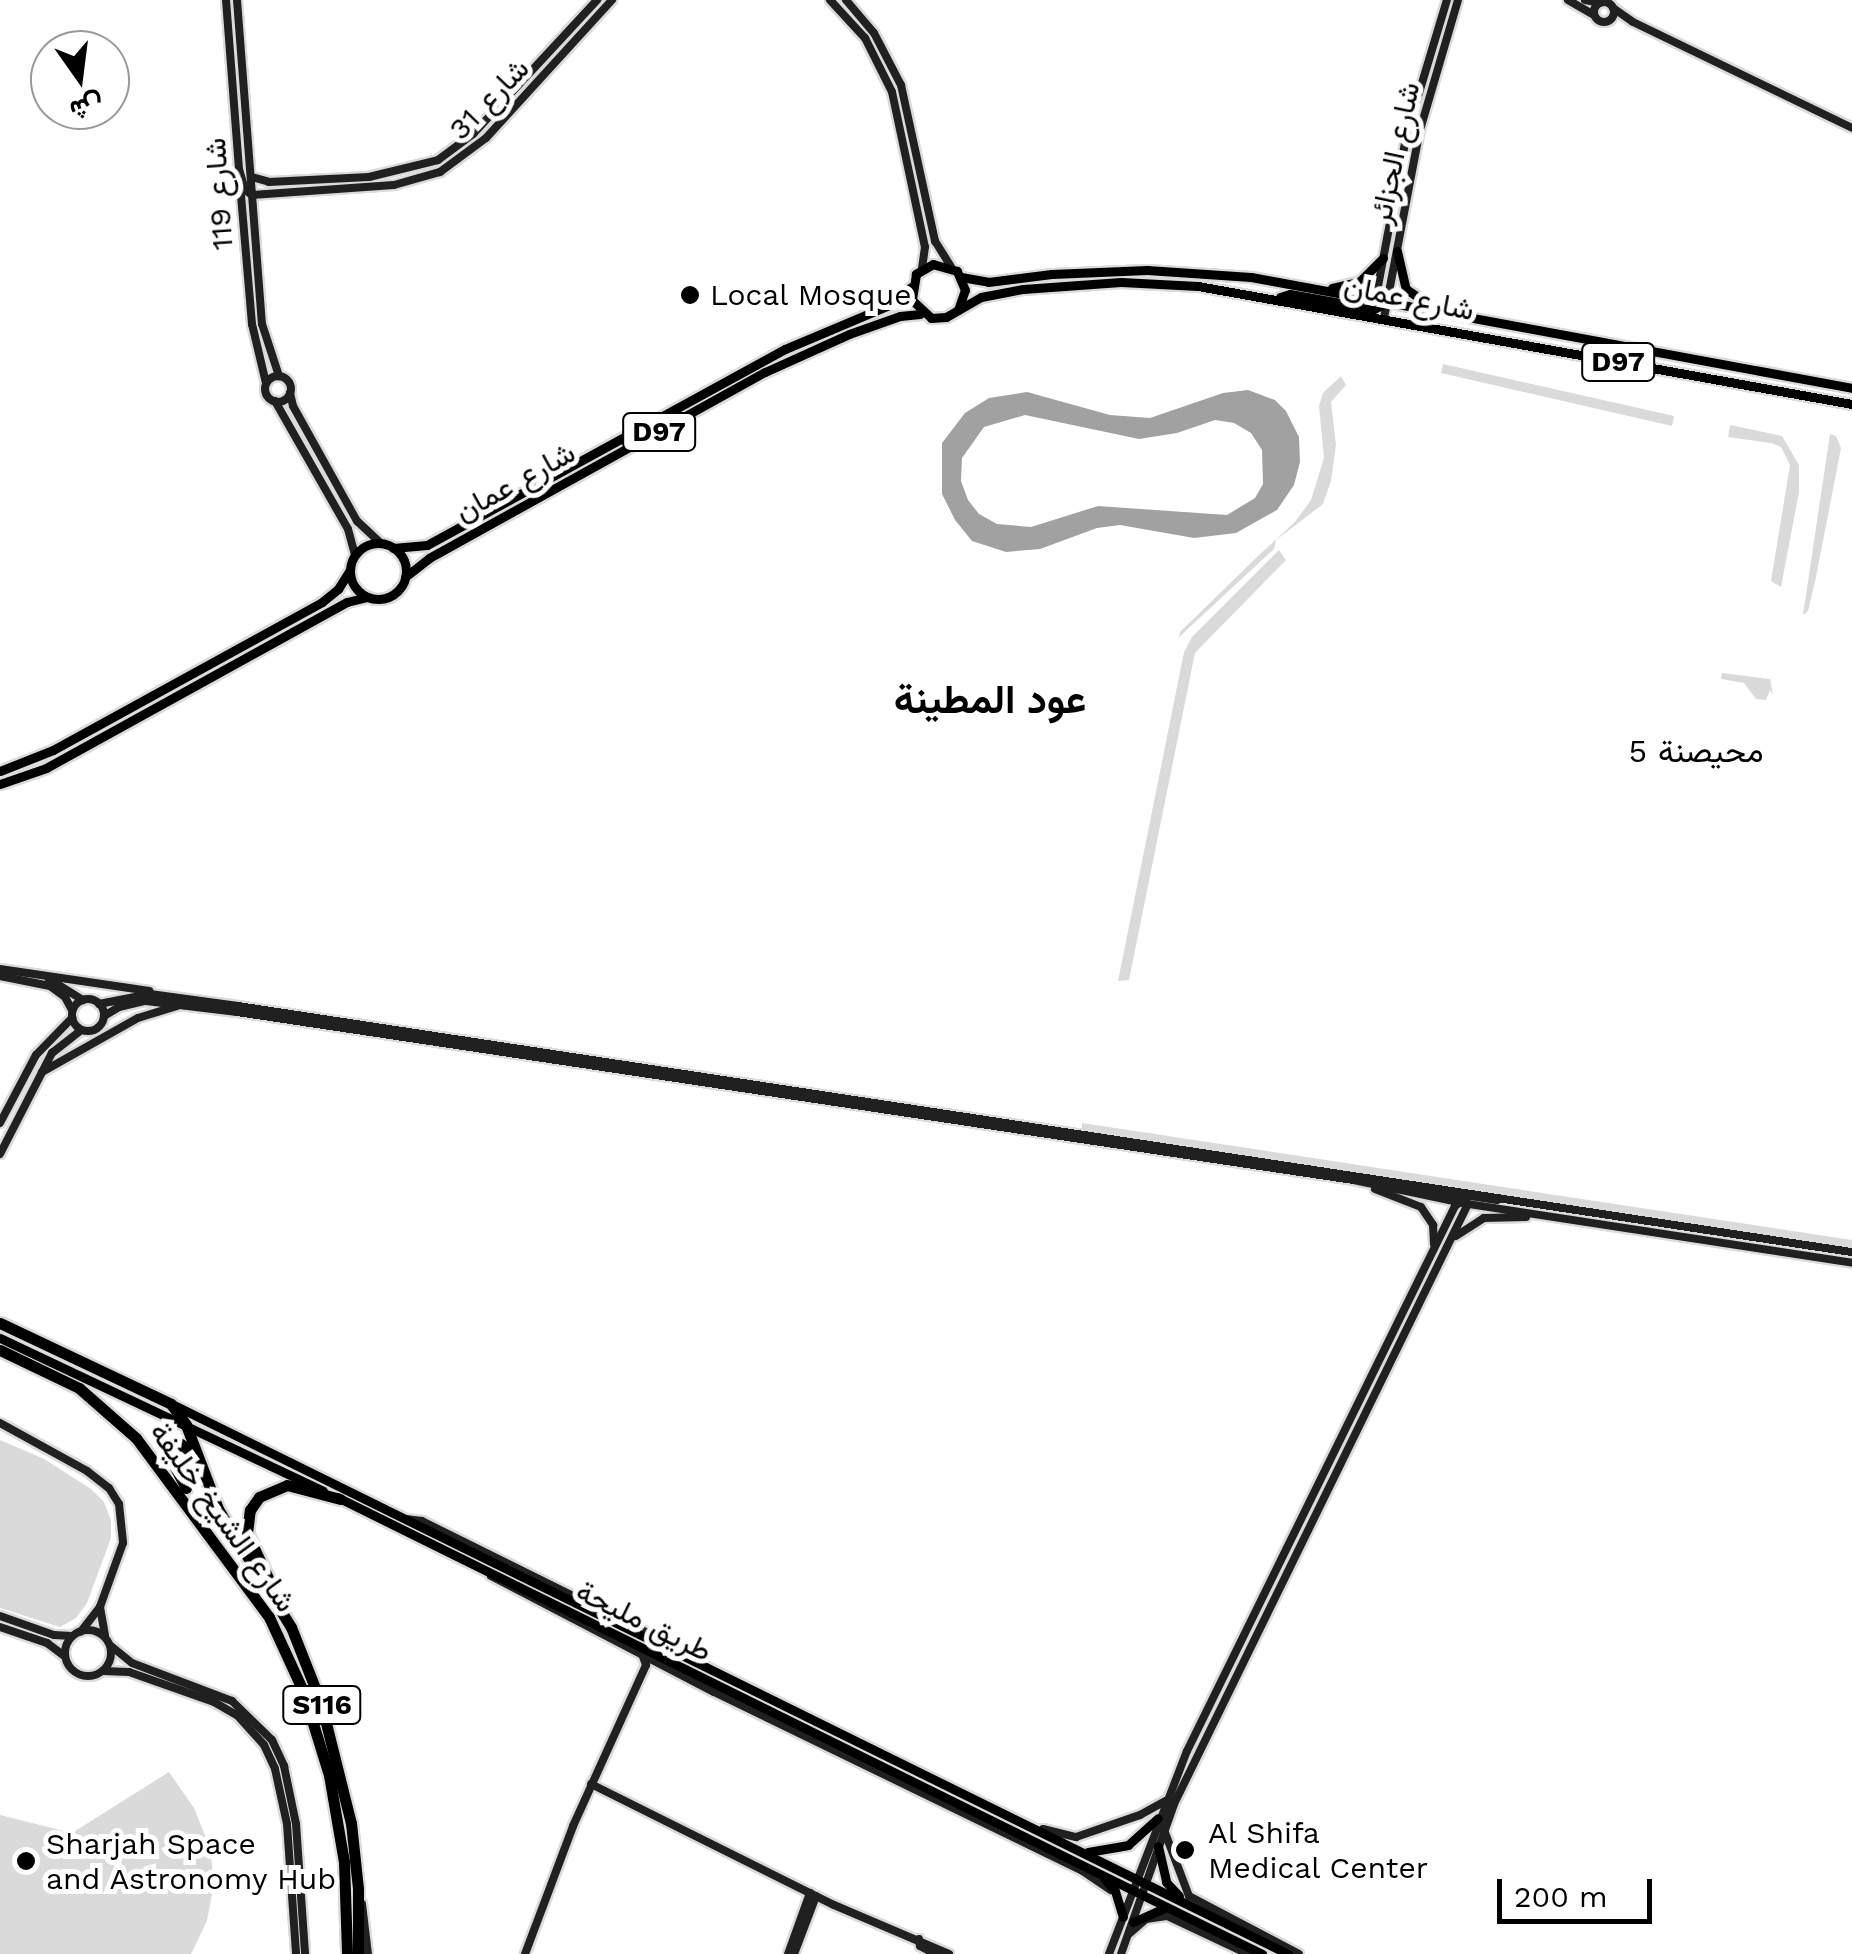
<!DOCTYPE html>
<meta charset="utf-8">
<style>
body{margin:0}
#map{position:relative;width:1852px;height:1954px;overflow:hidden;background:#fff;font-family:"Work Sans",Vazirmatn,sans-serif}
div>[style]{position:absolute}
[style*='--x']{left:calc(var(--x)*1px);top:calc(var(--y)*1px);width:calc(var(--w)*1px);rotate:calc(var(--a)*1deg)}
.green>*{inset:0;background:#dadada}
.water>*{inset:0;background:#a1a1a1}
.roads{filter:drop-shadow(2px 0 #dbdbdb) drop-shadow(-2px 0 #dbdbdb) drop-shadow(0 2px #dbdbdb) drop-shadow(0 -2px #dbdbdb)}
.secondary>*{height:8px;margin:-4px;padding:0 4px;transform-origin:4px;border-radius:4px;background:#202020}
.secondary>.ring{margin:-4px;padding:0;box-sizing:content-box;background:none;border:8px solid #202020;border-radius:50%}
.primary>*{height:9px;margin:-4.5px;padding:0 4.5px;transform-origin:4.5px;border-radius:4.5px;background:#000}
.primary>.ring{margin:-4.5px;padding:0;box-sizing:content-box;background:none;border:9px solid #000;border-radius:50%}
.highway>*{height:11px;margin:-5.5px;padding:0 5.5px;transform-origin:5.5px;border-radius:5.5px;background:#000}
.dots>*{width:28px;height:28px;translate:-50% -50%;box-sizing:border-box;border:5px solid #fff;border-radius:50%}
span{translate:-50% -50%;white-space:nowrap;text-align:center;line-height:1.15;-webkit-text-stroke:10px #fff;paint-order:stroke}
.shield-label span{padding:2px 8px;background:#fff;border:2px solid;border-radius:8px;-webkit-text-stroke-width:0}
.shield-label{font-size:28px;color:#000;font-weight:700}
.street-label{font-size:30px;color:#000}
.poi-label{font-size:30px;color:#000}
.left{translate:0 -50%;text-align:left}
.neighbourhood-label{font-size:32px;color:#000}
.district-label{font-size:40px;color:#000;font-weight:700}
.north{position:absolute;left:30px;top:30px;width:100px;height:100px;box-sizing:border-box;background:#fff;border:2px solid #999;border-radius:50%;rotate:166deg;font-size:28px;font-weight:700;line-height:40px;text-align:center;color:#000}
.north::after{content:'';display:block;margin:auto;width:35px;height:45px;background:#000;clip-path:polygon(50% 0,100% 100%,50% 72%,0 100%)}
.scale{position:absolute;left:1497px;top:1879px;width:155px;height:45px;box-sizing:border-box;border:5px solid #000;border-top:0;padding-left:12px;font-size:30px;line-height:35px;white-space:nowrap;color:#000;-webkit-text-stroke:8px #fff;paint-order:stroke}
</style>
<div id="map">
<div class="green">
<i style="clip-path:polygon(1443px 364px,1674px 416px,1672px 426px,1441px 373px)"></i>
<i style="clip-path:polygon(1341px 376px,1346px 385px,1331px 402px,1336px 445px,1331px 481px,1323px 504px,1276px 540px,1274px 549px,1178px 638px,1181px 631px,1257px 557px,1295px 522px,1311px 500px,1324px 458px,1319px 406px,1323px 393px)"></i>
<i style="clip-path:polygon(1730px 425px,1782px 436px,1799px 465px,1799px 492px,1781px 587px,1771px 581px,1790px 465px,1781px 447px,1771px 443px,1728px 437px)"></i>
<i style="clip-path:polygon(1830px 434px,1836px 436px,1841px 448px,1816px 577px,1808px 611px,1803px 615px)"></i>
<i style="clip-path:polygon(1279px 550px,1286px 560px,1195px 653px,1129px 980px,1118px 981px,1184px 652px,1192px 637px)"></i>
<i style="clip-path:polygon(1722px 673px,1770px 679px,1773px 695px,1770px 690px,1766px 700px,1756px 699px,1744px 683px,1721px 679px)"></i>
<i style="clip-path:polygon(1082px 1123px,1852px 1240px,1852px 1248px,1082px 1130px)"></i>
<i style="clip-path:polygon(0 1440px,44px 1459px,91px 1489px,104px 1502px,111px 1520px,111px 1538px,87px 1603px,76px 1618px,60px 1627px,0 1608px)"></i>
<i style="clip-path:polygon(169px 1772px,194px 1808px,210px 1848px,214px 1883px,207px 1921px,191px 1954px,0 1954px,0 1815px,72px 1833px)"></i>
</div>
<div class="water">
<i style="clip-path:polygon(evenodd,1248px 390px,1275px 400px,1286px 411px,1299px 437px,1300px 462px,1294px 485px,1277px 510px,1236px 533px,1194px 538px,1120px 525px,1097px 528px,1040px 549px,1006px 552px,972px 541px,955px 520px,942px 494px,942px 443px,965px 413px,989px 398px,1027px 392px,1110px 415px,1150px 418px,1223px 393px,1248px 390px,1025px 415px,1139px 439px,1177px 433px,1215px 420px,1234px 423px,1251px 433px,1262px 450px,1263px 484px,1255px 498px,1227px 515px,1098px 506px,1031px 527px,997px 524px,979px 514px,968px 500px,961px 481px,962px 458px,984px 427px,1025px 415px)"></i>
</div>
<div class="roads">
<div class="secondary">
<i style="--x:226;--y:0;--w:170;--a:85.6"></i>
<i style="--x:237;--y:0;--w:325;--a:85.6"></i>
<i style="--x:262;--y:324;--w:55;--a:71.9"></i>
<i style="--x:830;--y:0;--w:52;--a:47.4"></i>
<i style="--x:865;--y:38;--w:60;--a:63.4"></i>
<i style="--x:892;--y:92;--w:158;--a:78"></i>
<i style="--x:925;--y:247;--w:22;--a:98"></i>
<i style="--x:846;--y:0;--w:43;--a:49.7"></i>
<i style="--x:874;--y:33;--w:59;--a:62.6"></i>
<i style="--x:901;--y:85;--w:160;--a:77.7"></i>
<i style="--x:935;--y:241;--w:31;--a:58"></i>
<i style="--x:1568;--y:0;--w:30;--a:30"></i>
<i style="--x:1585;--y:0;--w:15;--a:11"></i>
<i class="ring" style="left:1594px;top:2px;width:12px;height:12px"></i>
<i style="--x:1613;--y:8;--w:24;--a:35"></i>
<i style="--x:1633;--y:22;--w:243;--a:25.8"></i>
<i style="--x:239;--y:169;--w:22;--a:74"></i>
<i style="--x:245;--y:190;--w:9;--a:36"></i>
<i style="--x:252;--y:195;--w:142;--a:-4"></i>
<i style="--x:394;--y:185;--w:48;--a:-15.8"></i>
<i style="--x:440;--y:172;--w:57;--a:-36.5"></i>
<i style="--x:486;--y:138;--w:187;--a:-47.6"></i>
<i style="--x:252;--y:177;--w:18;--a:16"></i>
<i style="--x:269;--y:182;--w:100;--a:-2.9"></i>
<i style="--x:369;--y:177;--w:71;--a:-13.8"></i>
<i style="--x:438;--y:160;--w:44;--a:-36.6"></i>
<i style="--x:473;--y:134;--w:183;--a:-47.2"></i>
<i style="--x:240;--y:184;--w:141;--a:85.1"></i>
<i style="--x:252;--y:324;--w:61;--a:76.7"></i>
<i style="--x:1375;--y:302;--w:172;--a:-79.3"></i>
<i style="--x:1407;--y:133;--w:139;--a:-73.3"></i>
<i style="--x:1384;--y:318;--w:191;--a:-79.2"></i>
<i style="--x:1420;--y:130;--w:135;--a:-73.7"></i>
<i class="ring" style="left:265px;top:376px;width:18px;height:18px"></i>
<i style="--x:290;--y:393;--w:13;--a:77"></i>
<i style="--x:293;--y:406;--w:132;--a:60.9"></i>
<i style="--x:357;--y:521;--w:33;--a:43"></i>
<i style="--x:275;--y:401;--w:147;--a:60.3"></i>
<i style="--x:348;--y:529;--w:27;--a:75"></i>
<i style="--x:0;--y:969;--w:151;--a:8.4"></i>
<i style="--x:0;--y:976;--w:51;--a:11.3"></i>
<i style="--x:50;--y:986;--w:19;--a:36"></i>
<i style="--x:65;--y:997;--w:15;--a:62"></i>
<i style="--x:49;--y:979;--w:40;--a:32"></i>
<i class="ring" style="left:72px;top:999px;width:24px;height:24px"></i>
<i style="--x:99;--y:1004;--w:52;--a:-11.1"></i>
<i style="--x:150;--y:994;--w:89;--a:7.8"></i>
<i style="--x:238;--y:1006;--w:1633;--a:8.67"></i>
<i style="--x:104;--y:1016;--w:17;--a:-31"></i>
<i style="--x:119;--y:1007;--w:28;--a:-13"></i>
<i style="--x:146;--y:1001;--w:92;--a:6.9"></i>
<i style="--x:237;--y:1012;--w:1129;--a:8.56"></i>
<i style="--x:1353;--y:1180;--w:117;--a:11.8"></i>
<i style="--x:1468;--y:1204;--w:389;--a:8.7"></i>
<i style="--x:42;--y:1072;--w:110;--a:-29.4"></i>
<i style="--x:138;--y:1018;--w:41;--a:-17.1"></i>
<i style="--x:0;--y:1123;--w:77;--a:-62.1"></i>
<i style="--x:36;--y:1055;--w:52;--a:-45.8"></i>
<i style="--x:0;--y:1154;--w:114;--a:-62.8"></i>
<i style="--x:52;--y:1053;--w:37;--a:-38"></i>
<i style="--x:1392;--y:1184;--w:106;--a:8.7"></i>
<i style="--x:1375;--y:1189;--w:49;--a:21.4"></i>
<i style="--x:1421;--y:1207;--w:22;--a:56"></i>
<i style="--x:1433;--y:1225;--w:19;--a:87"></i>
<i style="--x:1456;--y:1236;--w:33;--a:-33"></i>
<i style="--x:1484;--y:1218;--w:42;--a:-1.4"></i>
<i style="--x:0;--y:1423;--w:99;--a:28.9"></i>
<i style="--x:87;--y:1471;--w:28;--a:38"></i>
<i style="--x:109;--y:1488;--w:19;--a:58"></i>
<i style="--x:119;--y:1504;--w:39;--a:84"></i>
<i style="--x:123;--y:1543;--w:68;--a:109.8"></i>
<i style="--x:100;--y:1607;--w:31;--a:128"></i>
<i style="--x:406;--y:1519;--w:16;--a:7"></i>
<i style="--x:422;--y:1521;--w:299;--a:26.4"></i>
<i style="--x:491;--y:1576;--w:251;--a:27.5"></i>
<i style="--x:714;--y:1692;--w:408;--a:25.9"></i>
<i style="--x:1081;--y:1870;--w:36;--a:34"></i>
<i style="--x:100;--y:1607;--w:29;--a:80"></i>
<i style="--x:0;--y:1616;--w:57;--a:19.4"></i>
<i style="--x:54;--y:1635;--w:18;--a:3"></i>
<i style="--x:0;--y:1627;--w:50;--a:18.8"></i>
<i style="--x:47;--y:1643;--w:20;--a:37"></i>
<i class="ring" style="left:65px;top:1630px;width:38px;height:38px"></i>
<i style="--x:111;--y:1646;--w:27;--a:39"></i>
<i style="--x:132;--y:1663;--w:107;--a:20.8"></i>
<i style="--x:232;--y:1701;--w:56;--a:44.3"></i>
<i style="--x:272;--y:1740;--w:29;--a:65"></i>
<i style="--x:284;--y:1766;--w:59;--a:78.3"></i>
<i style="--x:296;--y:1824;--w:130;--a:86"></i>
<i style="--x:103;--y:1671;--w:26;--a:2"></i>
<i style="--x:129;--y:1672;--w:90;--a:19.4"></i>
<i style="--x:214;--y:1702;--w:28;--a:30"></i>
<i style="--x:238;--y:1716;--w:39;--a:48"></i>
<i style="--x:264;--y:1745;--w:26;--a:65"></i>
<i style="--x:275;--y:1769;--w:56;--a:77.7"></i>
<i style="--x:287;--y:1824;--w:130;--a:86"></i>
<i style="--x:591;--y:1784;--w:271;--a:26.5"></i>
<i style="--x:834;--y:1905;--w:125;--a:23.1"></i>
<i style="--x:1043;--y:1829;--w:34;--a:14"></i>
<i style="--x:1076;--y:1837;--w:68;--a:-19"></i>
<i style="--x:1140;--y:1815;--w:29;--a:-29"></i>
<i style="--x:1164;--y:1830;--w:71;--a:69.3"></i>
<i style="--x:1189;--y:1896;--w:124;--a:27.8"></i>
<i style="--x:362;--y:1904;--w:50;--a:83.2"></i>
<i style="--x:1130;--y:1933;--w:21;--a:-41"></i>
<i style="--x:1146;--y:1919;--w:21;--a:-8"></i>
<i style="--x:1167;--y:1916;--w:89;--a:25.1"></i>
<i style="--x:919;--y:1939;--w:7;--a:82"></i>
<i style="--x:920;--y:1946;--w:17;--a:28"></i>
<i style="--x:525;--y:1954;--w:137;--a:-69.4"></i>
<i style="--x:573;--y:1826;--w:177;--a:-65.6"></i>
<i style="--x:646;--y:1665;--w:12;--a:-110"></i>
<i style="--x:788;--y:1954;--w:65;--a:-70.2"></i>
<i style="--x:794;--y:1954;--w:62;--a:-69.2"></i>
<i style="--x:1109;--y:1954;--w:217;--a:-69"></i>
<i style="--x:1187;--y:1751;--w:607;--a:-63.81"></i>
<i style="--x:1455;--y:1206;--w:16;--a:-35"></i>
<i style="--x:1121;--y:1954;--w:159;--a:-70.5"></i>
<i style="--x:1174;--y:1804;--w:668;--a:-63.9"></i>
</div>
<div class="primary">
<i style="--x:1397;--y:251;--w:39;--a:77"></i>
<i style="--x:1406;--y:289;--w:36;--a:34"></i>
<i style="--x:961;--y:277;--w:27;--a:10"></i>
<i style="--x:988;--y:282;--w:64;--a:-7.1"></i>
<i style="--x:1052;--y:274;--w:95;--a:-2.4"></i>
<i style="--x:1147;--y:270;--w:104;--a:3.9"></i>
<i style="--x:1251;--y:277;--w:611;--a:10.46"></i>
<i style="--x:1332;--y:288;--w:28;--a:-13"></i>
<i style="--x:1359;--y:282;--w:34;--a:-45"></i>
<i style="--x:1280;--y:297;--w:10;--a:-17"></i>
<i style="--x:1290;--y:294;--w:85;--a:10.1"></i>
<i style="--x:1374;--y:309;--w:13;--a:-27"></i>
<i style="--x:958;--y:310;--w:21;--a:-71"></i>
<i style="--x:965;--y:290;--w:21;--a:-113"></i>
<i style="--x:957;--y:271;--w:25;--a:-164"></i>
<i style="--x:933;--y:264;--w:20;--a:150"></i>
<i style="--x:916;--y:274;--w:26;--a:99"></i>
<i style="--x:912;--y:300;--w:26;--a:43"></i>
<i style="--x:931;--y:318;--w:15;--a:-4"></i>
<i style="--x:946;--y:317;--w:40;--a:-29.7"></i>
<i style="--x:981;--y:297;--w:43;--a:-10.8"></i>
<i style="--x:1023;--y:289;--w:98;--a:-4.1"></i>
<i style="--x:1121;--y:282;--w:77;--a:3"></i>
<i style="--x:1198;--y:286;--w:665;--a:10.23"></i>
<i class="ring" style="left:350px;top:543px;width:47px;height:47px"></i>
<i style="--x:393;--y:548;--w:34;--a:-5"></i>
<i style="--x:427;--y:545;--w:408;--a:-28.7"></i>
<i style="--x:785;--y:349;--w:118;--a:-22.9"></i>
<i style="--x:894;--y:303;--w:23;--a:-43"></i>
<i style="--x:405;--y:577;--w:31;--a:-38"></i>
<i style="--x:429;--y:558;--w:384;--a:-29"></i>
<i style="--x:765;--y:372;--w:92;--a:-24.3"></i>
<i style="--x:849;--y:334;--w:54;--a:-19.4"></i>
<i style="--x:900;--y:316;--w:20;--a:-6"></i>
<i style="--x:0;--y:771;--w:57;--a:-21.6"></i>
<i style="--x:53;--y:750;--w:307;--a:-28.8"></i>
<i style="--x:322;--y:602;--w:21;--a:-39"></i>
<i style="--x:338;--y:589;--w:22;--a:-58"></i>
<i style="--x:0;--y:784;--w:49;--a:-19.2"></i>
<i style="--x:46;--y:768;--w:344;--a:-28.9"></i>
<i style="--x:347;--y:602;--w:21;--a:-14"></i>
<i style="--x:0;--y:1338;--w:357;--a:25.3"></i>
<i style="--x:174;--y:1405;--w:1242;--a:26.23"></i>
<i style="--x:337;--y:1497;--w:1032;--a:26.29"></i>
<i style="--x:1158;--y:1846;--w:37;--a:77"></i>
<i style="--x:1166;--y:1882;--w:19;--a:47"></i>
<i style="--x:1088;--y:1852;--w:41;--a:-9.9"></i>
<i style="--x:1128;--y:1845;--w:40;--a:-42"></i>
<i style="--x:1104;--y:1878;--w:17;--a:50"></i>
<i style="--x:1115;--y:1891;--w:27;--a:73"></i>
<i style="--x:1133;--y:1922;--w:36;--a:-24"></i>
</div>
<div class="highway">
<i style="--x:0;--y:1323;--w:189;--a:25.3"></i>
<i style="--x:171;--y:1404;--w:26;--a:54"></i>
<i style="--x:186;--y:1425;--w:90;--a:69.1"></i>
<i style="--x:218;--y:1509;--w:139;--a:58.3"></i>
<i style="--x:291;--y:1627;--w:82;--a:68.5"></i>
<i style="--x:321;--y:1703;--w:124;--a:76"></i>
<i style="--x:351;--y:1823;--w:66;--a:83.9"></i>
<i style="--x:358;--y:1889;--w:65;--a:90"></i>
<i style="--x:0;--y:1350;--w:88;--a:25.7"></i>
<i style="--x:79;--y:1388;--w:76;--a:41.3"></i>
<i style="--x:136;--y:1438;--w:223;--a:53.4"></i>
<i style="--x:269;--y:1617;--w:81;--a:65.3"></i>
<i style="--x:303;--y:1691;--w:88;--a:72.8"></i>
<i style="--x:329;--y:1775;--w:88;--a:80.2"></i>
<i style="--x:344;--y:1862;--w:92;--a:88.1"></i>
<i style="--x:186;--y:1488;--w:38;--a:-118"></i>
<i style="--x:168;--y:1454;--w:16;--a:-38"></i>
<i style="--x:181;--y:1444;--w:18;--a:38"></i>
<i style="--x:269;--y:1580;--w:52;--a:-115.1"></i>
<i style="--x:247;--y:1533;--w:23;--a:-83"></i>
<i style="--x:250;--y:1510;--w:16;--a:-55"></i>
<i style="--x:259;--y:1497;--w:30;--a:-23"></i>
<i style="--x:287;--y:1485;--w:55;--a:14.8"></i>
</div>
</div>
<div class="dots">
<i style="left:690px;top:295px;background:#000"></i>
<i style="left:1185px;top:1850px;background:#000"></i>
<i style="left:26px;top:1861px;background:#000"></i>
</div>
<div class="shield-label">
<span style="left:1618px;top:362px">D97</span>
<span style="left:659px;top:432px">D97</span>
<span style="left:322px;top:1705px">S116</span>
</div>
<div class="street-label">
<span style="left:489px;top:99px;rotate:-46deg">شارع 31</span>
<span style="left:1395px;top:153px;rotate:-78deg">شارع الجزائر</span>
<span style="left:219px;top:194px;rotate:-94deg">شارع 119</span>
<span style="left:1409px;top:298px;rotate:11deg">شارع عمان</span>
<span style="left:515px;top:482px;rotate:-29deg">شارع عمان</span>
<span style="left:223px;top:1517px;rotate:54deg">شارع الشيخ خليفة</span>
<span style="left:644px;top:1621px;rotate:26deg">طريق مليحة</span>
</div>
<div class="poi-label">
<span class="left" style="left:710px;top:295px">Local Mosque</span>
<span class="left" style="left:1208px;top:1850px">Al Shifa<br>Medical Center</span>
<span class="left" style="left:46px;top:1861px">Sharjah Space<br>and Astronomy Hub</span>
</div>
<div class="neighbourhood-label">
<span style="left:1696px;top:751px">محيصنة 5</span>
</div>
<div class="district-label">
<span style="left:990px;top:700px">عود المطينة</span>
</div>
<div class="north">ش</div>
<div class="scale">200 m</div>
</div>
